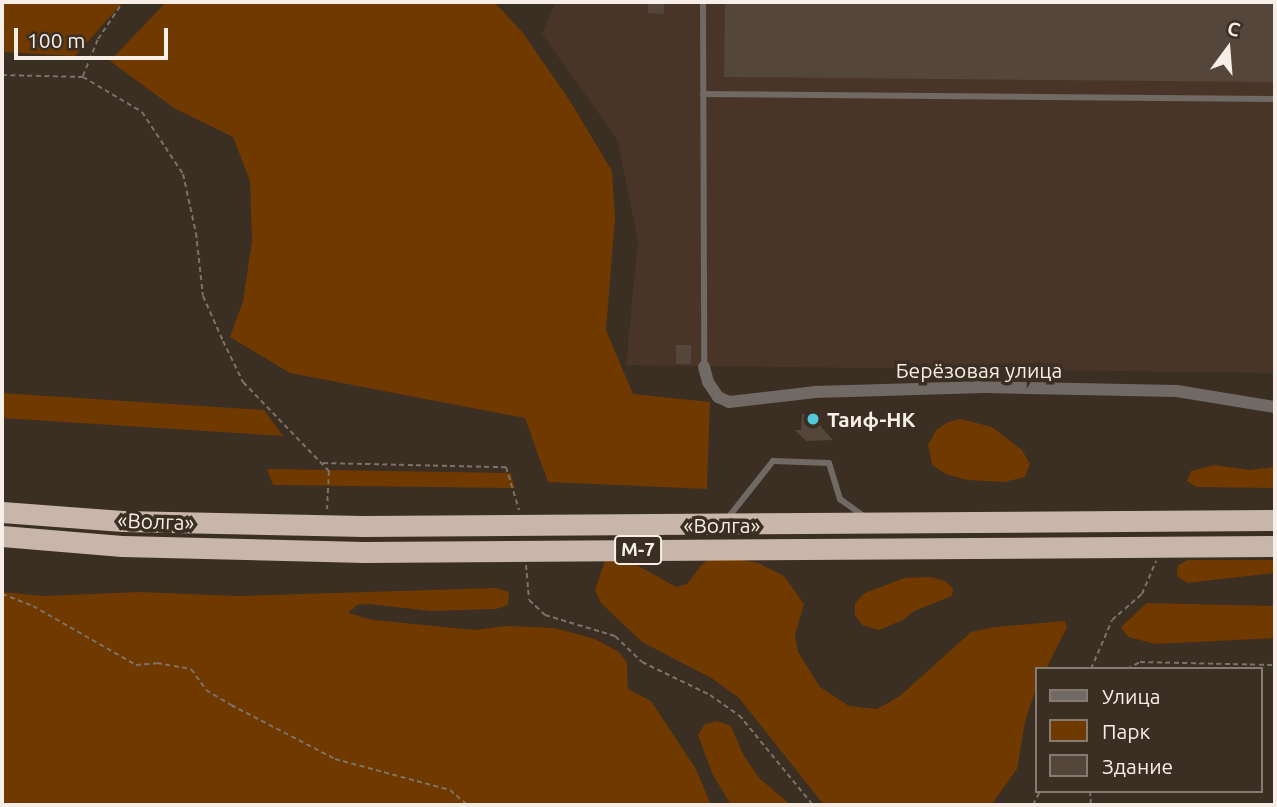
<!DOCTYPE html>
<meta charset="utf-8">
<style>
body{margin:0}
#map{position:relative;width:1277px;height:807px;overflow:hidden;background:#3b2e23;font-family:Ubuntu,sans-serif}
div>[style]{position:absolute}
[style*='--x']{left:calc(var(--x)*1px);top:calc(var(--y)*1px);width:calc(var(--w)*1px);rotate:calc(var(--a)*1deg)}
.built>*{inset:0;background:#493527}
.green>*{inset:0;background:#6f3900}
.building>*{inset:0;background:#55463b}
.path>*{height:2px;margin-top:-1px;transform-origin:0;background:repeating-linear-gradient(90deg,#7d7268 0 5px,transparent 0 8.5px)}
.lane>*{height:6px;margin:-3px;padding:0 3px;transform-origin:3px;border-radius:3px;background:#706964}
.street>*{height:12px;margin:-6px;padding:0 6px;transform-origin:6px;border-radius:6px;background:#706964}
.highway>*{height:21px;margin:-10.5px;padding:0 10.5px;transform-origin:10.5px;border-radius:10.5px;background:#c7b6a9}
.dots>*{width:19px;height:19px;translate:-50% -50%;box-sizing:border-box;border:4px solid #3b2e23;border-radius:50%}
span{translate:-50% -50%;white-space:nowrap;text-align:center;line-height:1.15;-webkit-text-stroke:7px #3b2e23;paint-order:stroke}
.shield-label span{padding:2px 5px;background:#3b2e23;border:2px solid;border-radius:5px;-webkit-text-stroke-width:0}
.shield-label{font-size:19px;color:#f7eee7;font-weight:700}
.street-label{font-size:21px;color:#f7eee7}
.poi-label{font-size:21px;color:#f7eee7;font-weight:700}
.left{translate:0 -50%;text-align:left}
.frame{position:absolute;inset:0;border:4px solid #f7eee7;pointer-events:none}
.legend{position:absolute;left:1035px;top:667px;width:228px;height:126px;box-sizing:border-box;background:#3b2e23;border:2px solid #867b71;margin:0;padding:9px 12px;list-style:none;font-size:21px;color:#f7eee7}
.legend li{display:flex;align-items:center;gap:14px;height:35px}
.legend b{width:35px;border:2px solid #867b71}
.north{position:absolute;left:1193px;top:14px;width:70px;height:70px;-webkit-text-stroke:5px #3b2e23;paint-order:stroke;rotate:16deg;font-size:19px;font-weight:700;line-height:28px;text-align:center;color:#f7eee7}
.north::after{content:'';display:block;margin:auto;width:24px;height:32px;background:#f7eee7;clip-path:polygon(50% 0,100% 100%,50% 72%,0 100%)}
.scale{position:absolute;left:14px;top:28px;width:154px;height:32px;box-sizing:border-box;border:4px solid #f7eee7;border-top:0;padding-left:9px;font-size:21px;line-height:24px;white-space:nowrap;color:#f7eee7;-webkit-text-stroke:5px #3b2e23;paint-order:stroke}
</style>
<div id="map">
<div class="built">
<i style="clip-path:polygon(556px 2px,1275px 2px,1275px 373px,626px 365px,638px 240px,617px 139px,542px 34px)"></i>
</div>
<div class="green">
<i style="clip-path:polygon(2px 2px,123px 2px,75px 56px,2px 52px)"></i>
<i style="clip-path:polygon(166px 2px,494px 2px,523px 33px,570px 101px,612px 171px,615px 218px,606px 330px,633px 394px,710px 402px,707px 489px,548px 482px,525px 418px,290px 373px,230px 337px,243px 301px,252px 241px,250px 181px,233px 137px,174px 108px,110px 61px)"></i>
<i style="clip-path:polygon(2px 393px,264px 410px,283px 436px,2px 418px)"></i>
<i style="clip-path:polygon(961px 419px,992px 427px,1022px 450px,1030px 464px,1025px 477px,1004px 482px,967px 480px,946px 474px,932px 465px,928px 445px,936px 430px,948px 422px)"></i>
<i style="clip-path:polygon(1214px 465px,1249px 470px,1275px 467px,1275px 488px,1196px 487px,1187px 481px,1191px 471px)"></i>
<i style="clip-path:polygon(267px 469px,511px 473px,515px 488px,273px 485px)"></i>
<i style="clip-path:polygon(606px 558px,626px 559px,676px 587px,687px 584px,702px 564px,710px 559px,734px 558px,758px 563px,784px 576px,804px 604px,795px 635px,798px 652px,820px 687px,849px 706px,877px 709px,900px 696px,971px 632px,994px 627px,1065px 621px,1067px 627px,1046px 669px,1037px 669px,1037px 685px,1025px 722px,1017px 769px,991px 805px,824px 805px,739px 698px,713px 679px,642px 642px,601px 603px,595px 590px)"></i>
<i style="clip-path:polygon(1188px 560px,1275px 560px,1275px 573px,1187px 583px,1177px 576px,1178px 565px)"></i>
<i style="clip-path:polygon(931px 577px,945px 581px,953px 588px,952px 596px,914px 611px,903px 620px,879px 630px,862px 625px,855px 615px,855px 603px,865px 593px,904px 578px)"></i>
<i style="clip-path:polygon(496px 588px,509px 592px,508px 605px,496px 609px,431px 611px,369px 604px,357px 605px,348px 613px,373px 620px,475px 630px,505px 626px,555px 628px,595px 639px,619px 652px,627px 663px,628px 689px,651px 701px,696px 769px,711px 805px,2px 805px,2px 592px,44px 596px,140px 592px,238px 596px)"></i>
<i style="clip-path:polygon(1147px 603px,1275px 606px,1275px 638px,1156px 644px,1128px 637px,1121px 627px)"></i>
<i style="clip-path:polygon(717px 721px,731px 726px,743px 754px,759px 778px,791px 805px,731px 805px,712px 773px,698px 735px,705px 724px)"></i>
</div>
<div class="building">
<i style="clip-path:polygon(648px 2px,664px 2px,664px 14px,648px 13px)"></i>
<i style="clip-path:polygon(725px 2px,1275px 2px,1275px 82px,724px 77px)"></i>
<i style="clip-path:polygon(676px 345px,691px 345px,691px 364px,676px 364px)"></i>
<i style="clip-path:polygon(802px 414px,822px 414px,821px 427px,833px 440px,806px 441px,795px 430px,801px 430px)"></i>
</div>
<div class="path">
<i style="--x:2;--y:75;--w:81;--a:1.4"></i>
<i style="--x:83;--y:77;--w:69;--a:30.7"></i>
<i style="--x:142;--y:112;--w:74;--a:56.5"></i>
<i style="--x:183;--y:174;--w:60;--a:77.6"></i>
<i style="--x:196;--y:233;--w:63;--a:83.7"></i>
<i style="--x:203;--y:296;--w:49;--a:66"></i>
<i style="--x:223;--y:341;--w:46;--a:64"></i>
<i style="--x:243;--y:382;--w:124;--a:46"></i>
<i style="--x:329;--y:471;--w:38;--a:93"></i>
<i style="--x:83;--y:76;--w:40;--a:-68"></i>
<i style="--x:98;--y:39;--w:45;--a:-56"></i>
<i style="--x:323;--y:463;--w:183;--a:1.3"></i>
<i style="--x:506;--y:467;--w:45;--a:73.2"></i>
<i style="--x:526;--y:565;--w:35;--a:85"></i>
<i style="--x:529;--y:600;--w:22;--a:43"></i>
<i style="--x:545;--y:615;--w:73;--a:16.7"></i>
<i style="--x:615;--y:636;--w:37;--a:44"></i>
<i style="--x:642;--y:662;--w:76;--a:25.9"></i>
<i style="--x:710;--y:695;--w:35;--a:35"></i>
<i style="--x:739;--y:715;--w:117;--a:50.6"></i>
<i style="--x:2;--y:594;--w:33;--a:21"></i>
<i style="--x:33;--y:606;--w:119;--a:29.8"></i>
<i style="--x:136;--y:665;--w:21;--a:-5"></i>
<i style="--x:157;--y:663;--w:35;--a:10"></i>
<i style="--x:191;--y:669;--w:26;--a:54"></i>
<i style="--x:206;--y:690;--w:29;--a:31"></i>
<i style="--x:231;--y:705;--w:117;--a:27.4"></i>
<i style="--x:335;--y:759;--w:119;--a:15.1"></i>
<i style="--x:450;--y:790;--w:23;--a:41"></i>
<i style="--x:1091;--y:669;--w:53;--a:-66.8"></i>
<i style="--x:1112;--y:620;--w:40;--a:-41"></i>
<i style="--x:1142;--y:594;--w:36;--a:-67"></i>
<i style="--x:1127;--y:669;--w:15;--a:-28"></i>
<i style="--x:1140;--y:662;--w:135;--a:1.3"></i>
<i style="--x:1090;--y:791;--w:14;--a:86"></i>
<i style="--x:1033;--y:805;--w:16;--a:-63"></i>
</div>
<div class="lane">
<i style="--x:703;--y:2;--w:365;--a:89.8"></i>
<i style="--x:703;--y:94;--w:572;--a:0.5"></i>
<i style="--x:727;--y:519;--w:74;--a:-51.6"></i>
<i style="--x:773;--y:461;--w:56;--a:2"></i>
<i style="--x:829;--y:463;--w:38;--a:73"></i>
<i style="--x:840;--y:499;--w:31;--a:36"></i>
</div>
<div class="street">
<i style="--x:704;--y:367;--w:16;--a:75"></i>
<i style="--x:708;--y:382;--w:18;--a:56"></i>
<i style="--x:718;--y:397;--w:12;--a:24"></i>
<i style="--x:729;--y:402;--w:87;--a:-6.6"></i>
<i style="--x:815;--y:392;--w:170;--a:-1.7"></i>
<i style="--x:985;--y:387;--w:192;--a:1.2"></i>
<i style="--x:1177;--y:391;--w:99;--a:9.3"></i>
</div>
<div class="highway">
<i style="--x:2;--y:512;--w:121;--a:4.3"></i>
<i style="--x:123;--y:521;--w:240;--a:1.2"></i>
<i style="--x:363;--y:526;--w:912;--a:-0.38"></i>
<i style="--x:2;--y:536;--w:120;--a:4.8"></i>
<i style="--x:122;--y:546;--w:242;--a:1.4"></i>
<i style="--x:364;--y:552;--w:911;--a:-0.38"></i>
</div>
<div class="dots">
<i style="left:813px;top:419px;background:#53cadc"></i>
</div>
<div class="shield-label">
<span style="left:638px;top:550px">М-7</span>
</div>
<div class="street-label">
<span style="left:979px;top:370px">Берёзовая улица</span>
<span style="left:156px;top:521px;rotate:2deg">«Волга»</span>
<span style="left:722px;top:525px">«Волга»</span>
</div>
<div class="poi-label">
<span class="left" style="left:827px;top:419px">Таиф-НК</span>
</div>
<div class="frame"></div>
<ul class="legend">
<li><b style="height:9px;background:#706964"></b>Улица</li>
<li><b style="height:19px;background:#6f3900"></b>Парк</li>
<li><b style="height:19px;background:#55463b"></b>Здание</li>
</ul>
<div class="north">С</div>
<div class="scale">100 m</div>
</div>
